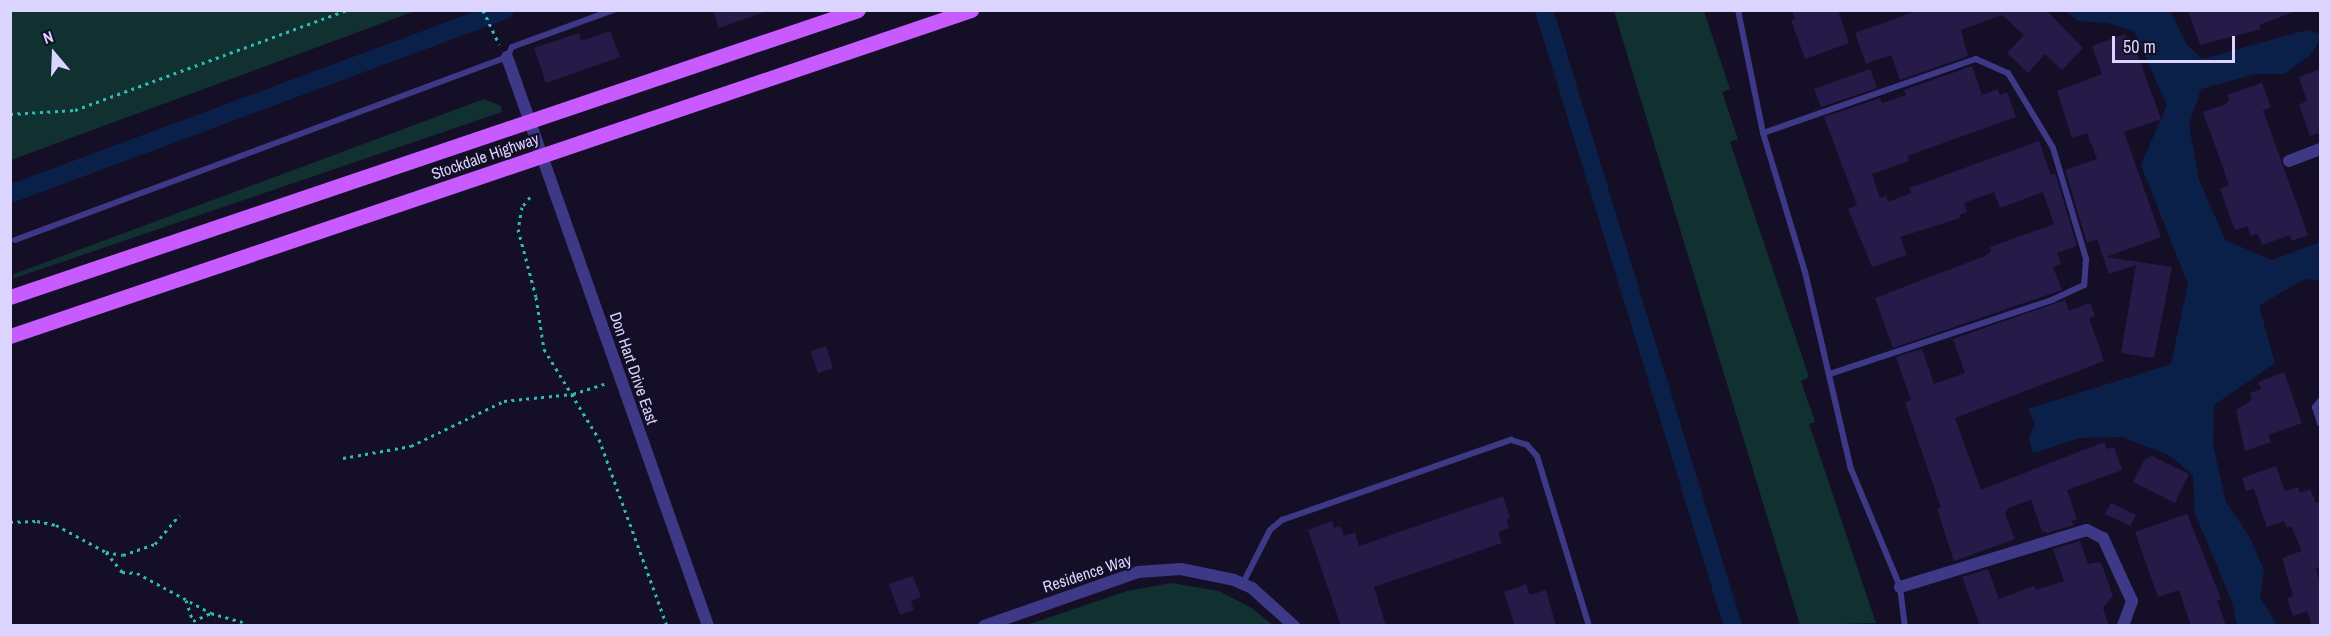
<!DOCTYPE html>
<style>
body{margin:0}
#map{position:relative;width:2331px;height:636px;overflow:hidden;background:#140f27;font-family:"Archivo Narrow",sans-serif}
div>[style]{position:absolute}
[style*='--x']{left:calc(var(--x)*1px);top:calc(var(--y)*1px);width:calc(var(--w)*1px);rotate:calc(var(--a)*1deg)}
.green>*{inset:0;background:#113131}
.water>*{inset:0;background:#0b2049}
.canal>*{height:18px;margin:-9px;padding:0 9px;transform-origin:9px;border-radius:9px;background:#0b2049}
.building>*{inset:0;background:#251a48}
.path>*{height:3px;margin-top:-1.5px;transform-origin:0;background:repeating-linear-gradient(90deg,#2cbbb7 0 3px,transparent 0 7.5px)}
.lane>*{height:6px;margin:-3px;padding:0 3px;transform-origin:3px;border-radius:3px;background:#3e3987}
.street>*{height:12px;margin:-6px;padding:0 6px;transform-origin:6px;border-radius:6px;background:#3e3987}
.primary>*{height:15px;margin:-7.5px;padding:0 7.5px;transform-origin:7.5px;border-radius:7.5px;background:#c75bff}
span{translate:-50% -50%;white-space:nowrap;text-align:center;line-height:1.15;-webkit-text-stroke:4.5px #140f27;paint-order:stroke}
.street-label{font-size:16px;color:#dbd4ff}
.frame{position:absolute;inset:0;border:12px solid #dbd4ff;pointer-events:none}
.north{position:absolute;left:24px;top:24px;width:60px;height:60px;-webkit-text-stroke:4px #140f27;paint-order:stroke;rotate:341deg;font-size:16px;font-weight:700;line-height:24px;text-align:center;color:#dbd4ff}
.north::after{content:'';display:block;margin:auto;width:21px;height:27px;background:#dbd4ff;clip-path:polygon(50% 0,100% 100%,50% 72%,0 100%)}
.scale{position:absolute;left:2112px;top:36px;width:123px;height:27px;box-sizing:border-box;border:3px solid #dbd4ff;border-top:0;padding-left:8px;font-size:18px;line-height:21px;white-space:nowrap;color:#dbd4ff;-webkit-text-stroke:4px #140f27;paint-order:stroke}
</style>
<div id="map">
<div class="green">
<i style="clip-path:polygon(11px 10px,415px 10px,415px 11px,11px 160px)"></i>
<i style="clip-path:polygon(1614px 11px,1704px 11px,1730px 89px,1722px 92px,1738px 139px,1730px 142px,1809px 377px,1801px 381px,1815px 422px,1809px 424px,1876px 623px,1800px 625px)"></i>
<i style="clip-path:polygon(484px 99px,501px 106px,502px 112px,12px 279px,14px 274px)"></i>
<i style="clip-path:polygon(1171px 583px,1219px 591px,1250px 607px,1273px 625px,1027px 625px,1127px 591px)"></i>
</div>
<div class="water">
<i style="clip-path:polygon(2064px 11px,2170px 11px,2187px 45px,2202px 59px,2307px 30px,2320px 34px,2320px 41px,2309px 56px,2284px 74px,2255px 74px,2201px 89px,2189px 125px,2199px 180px,2225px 240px,2272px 260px,2320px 242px,2320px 281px,2304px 279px,2259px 306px,2275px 363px,2214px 405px,2213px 445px,2226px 502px,2249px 536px,2264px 570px,2260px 597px,2277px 625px,2237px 625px,2232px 602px,2195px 513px,2193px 475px,2169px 455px,2122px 437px,2080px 438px,2033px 453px,2029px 437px,2035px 424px,2028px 409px,2171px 364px,2188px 284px,2141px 165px,2167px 105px,2134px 31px,2108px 23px,2079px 21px)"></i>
</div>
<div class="canal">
<i style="--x:1544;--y:10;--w:644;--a:72.94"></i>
<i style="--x:10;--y:194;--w:528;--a:-20.39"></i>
</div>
<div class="building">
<i style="clip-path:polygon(713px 10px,764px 10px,764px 12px,719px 28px)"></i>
<i style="clip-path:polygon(1792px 10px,1838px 10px,1849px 43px,1805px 59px,1791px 20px,1795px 19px)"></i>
<i style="clip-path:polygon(1919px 10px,2046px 10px,2083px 48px,2062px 70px,2045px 54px,2028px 73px,2007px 53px,2024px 35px,2002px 15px,1961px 30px,1968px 56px,1900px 80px,1891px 55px,1866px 64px,1855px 33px)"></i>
<i style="clip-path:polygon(2188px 10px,2293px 10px,2293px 12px,2259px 25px,2261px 29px,2200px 45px)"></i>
<i style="clip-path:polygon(610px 31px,620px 57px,546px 83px,534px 48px,579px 33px,581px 41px)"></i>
<i style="clip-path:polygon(2125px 34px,2128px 41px,2132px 39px,2161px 119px,2124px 132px,2161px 237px,2106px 257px,2172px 267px,2154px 358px,2121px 353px,2136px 265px,2109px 274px,2097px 239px,2087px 243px,2065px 170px,2097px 159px,2087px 133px,2072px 138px,2057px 91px,2102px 74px,2092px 46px)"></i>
<i style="clip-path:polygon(1972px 66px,1982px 95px,1998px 89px,2000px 95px,2007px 92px,2016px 117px,1907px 156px,1909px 161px,1872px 174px,1880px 198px,1886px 196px,1888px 202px,1911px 193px,1909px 188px,2039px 141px,2051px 175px,2055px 173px,2077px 246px,2057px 253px,2061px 264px,2053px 267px,2062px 290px,1893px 348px,1875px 298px,1985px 256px,1991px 251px,1990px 247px,2054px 224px,2043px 192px,2000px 208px,1994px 192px,1964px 203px,1967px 212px,1959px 215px,1960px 218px,1900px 237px,1907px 255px,1872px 267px,1848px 209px,1857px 205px,1824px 117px,1880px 98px,1882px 103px,1906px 95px,1904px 90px)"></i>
<i style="clip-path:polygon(1870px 69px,1877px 88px,1821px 107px,1814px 89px)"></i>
<i style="clip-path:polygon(2320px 69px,2320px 133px,2310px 136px,2299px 105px,2307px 101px,2299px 77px)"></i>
<i style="clip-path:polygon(2262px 83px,2271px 107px,2263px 110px,2308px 235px,2292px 241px,2290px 235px,2262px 245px,2258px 234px,2251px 236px,2247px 226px,2235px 230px,2220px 189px,2229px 185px,2203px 112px,2224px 105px,2229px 100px,2227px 95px)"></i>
<i style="clip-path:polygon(2065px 300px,2069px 311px,2090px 303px,2095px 316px,2089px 318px,2104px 361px,1955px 418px,1981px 490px,2104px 442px,2107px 449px,2114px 447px,2122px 470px,2067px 490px,2077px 519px,2072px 521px,2074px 525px,2047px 533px,2042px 531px,2031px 500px,2008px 508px,2005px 513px,2015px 539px,1954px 561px,1937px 509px,1941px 508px,1905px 402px,1911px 400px,1896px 357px,1922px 349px,1934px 384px,1965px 373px,1953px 339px)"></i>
<i style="clip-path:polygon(826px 346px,833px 368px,818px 373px,810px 351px)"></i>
<i style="clip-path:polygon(2284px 372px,2302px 423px,2268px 435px,2271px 442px,2245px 451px,2236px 410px,2252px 400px,2250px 393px,2261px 389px,2258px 382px)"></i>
<i style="clip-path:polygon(2152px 456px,2189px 474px,2175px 503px,2133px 482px,2145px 459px)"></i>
<i style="clip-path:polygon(2276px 466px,2285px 491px,2298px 487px,2300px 493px,2310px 489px,2316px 503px,2320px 502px,2320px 567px,2316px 569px,2320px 583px,2320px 626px,2312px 626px,2307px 611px,2293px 616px,2287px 598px,2293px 596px,2282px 558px,2302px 551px,2291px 526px,2287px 528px,2284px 521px,2267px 527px,2254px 489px,2246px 491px,2242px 478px)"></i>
<i style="clip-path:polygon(1503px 496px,1510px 518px,1506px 520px,1509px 528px,1498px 532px,1502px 543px,1374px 587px,1386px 626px,1341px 626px,1308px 530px,1332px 521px,1334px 528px,1340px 526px,1344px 536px,1355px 532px,1359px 546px)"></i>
<i style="clip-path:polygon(2111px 503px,2136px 515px,2130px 526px,2105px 514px)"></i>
<i style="clip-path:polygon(2187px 514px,2221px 599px,2217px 600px,2226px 626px,2191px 626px,2179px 590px,2158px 597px,2149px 572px,2135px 532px)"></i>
<i style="clip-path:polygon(2080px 541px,2088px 564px,2101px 562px,2113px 596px,2103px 608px,2109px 626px,1980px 626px,1962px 577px,1988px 569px,1999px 599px,2034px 586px,2036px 590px,2064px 581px,2053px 549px)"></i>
<i style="clip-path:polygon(913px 576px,921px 597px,911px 601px,914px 610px,900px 615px,889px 584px)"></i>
<i style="clip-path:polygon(1526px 584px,1530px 595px,1546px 590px,1556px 626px,1515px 626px,1504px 592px)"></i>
</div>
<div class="path">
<i style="--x:483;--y:10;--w:38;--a:65"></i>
<i style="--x:10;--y:114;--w:65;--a:-3.5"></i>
<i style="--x:75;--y:110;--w:290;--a:-20.2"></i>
<i style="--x:530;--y:197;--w:13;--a:129"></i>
<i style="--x:522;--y:207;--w:22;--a:100"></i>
<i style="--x:518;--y:229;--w:70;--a:75.2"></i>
<i style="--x:536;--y:297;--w:53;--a:81.3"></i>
<i style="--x:544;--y:349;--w:105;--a:58.6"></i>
<i style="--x:599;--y:439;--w:199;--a:70"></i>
<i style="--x:343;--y:458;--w:69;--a:-10"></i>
<i style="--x:411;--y:446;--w:103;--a:-25.8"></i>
<i style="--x:504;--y:401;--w:69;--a:-5.8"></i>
<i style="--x:573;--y:394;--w:36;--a:-18"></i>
<i style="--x:10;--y:522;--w:27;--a:-2"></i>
<i style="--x:37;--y:521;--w:19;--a:12"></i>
<i style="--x:56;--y:525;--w:57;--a:28.4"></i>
<i style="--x:106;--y:552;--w:17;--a:10"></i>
<i style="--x:123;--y:555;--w:34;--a:-19"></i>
<i style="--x:155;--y:544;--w:38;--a:-50"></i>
<i style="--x:106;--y:552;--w:26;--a:51"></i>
<i style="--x:122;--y:572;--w:15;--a:4"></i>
<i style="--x:137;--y:573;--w:84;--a:28.4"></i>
<i style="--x:211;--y:613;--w:33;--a:16"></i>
<i style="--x:186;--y:600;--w:22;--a:72"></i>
<i style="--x:193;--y:621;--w:20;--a:-24"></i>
</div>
<div class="lane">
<i style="--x:1738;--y:10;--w:126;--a:78.5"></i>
<i style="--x:1763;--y:133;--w:145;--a:73.2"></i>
<i style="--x:1805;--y:272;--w:202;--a:76.9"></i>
<i style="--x:1851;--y:469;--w:128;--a:67.4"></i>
<i style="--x:1900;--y:587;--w:39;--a:83"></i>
<i style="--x:1763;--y:133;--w:225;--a:-19.2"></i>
<i style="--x:1976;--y:59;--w:35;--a:24"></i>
<i style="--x:2008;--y:73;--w:87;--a:59"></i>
<i style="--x:2053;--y:148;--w:116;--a:73.4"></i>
<i style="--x:2086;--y:259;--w:26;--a:94"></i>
<i style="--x:2084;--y:285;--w:35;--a:155"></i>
<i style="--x:2052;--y:300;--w:234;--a:161.6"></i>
<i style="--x:15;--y:240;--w:525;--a:-20.4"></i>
<i style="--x:507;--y:57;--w:11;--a:-63"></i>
<i style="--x:512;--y:47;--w:108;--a:-20.1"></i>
<i style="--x:2320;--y:401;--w:8;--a:130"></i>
<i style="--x:2315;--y:407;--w:17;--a:73"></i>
<i style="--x:1243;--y:583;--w:59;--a:-63"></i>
<i style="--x:1270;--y:530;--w:16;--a:-40"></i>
<i style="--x:1282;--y:520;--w:243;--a:-19.3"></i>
<i style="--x:1511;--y:440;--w:17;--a:17"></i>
<i style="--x:1527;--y:445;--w:15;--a:48"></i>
<i style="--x:1537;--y:456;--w:178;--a:73"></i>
</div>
<div class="street">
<i style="--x:507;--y:57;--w:603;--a:70.54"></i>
<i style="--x:2289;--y:161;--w:33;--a:-21"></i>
<i style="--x:1900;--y:587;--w:195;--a:-17"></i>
<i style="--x:2087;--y:530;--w:18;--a:27"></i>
<i style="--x:2103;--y:538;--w:69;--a:65.3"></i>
<i style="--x:2132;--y:601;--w:27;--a:110"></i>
<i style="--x:984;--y:626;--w:163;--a:-19.3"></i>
<i style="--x:1138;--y:572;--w:43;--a:-4"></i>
<i style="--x:1181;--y:569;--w:54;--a:11.7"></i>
<i style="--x:1234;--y:580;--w:20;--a:24"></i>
<i style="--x:1252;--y:588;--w:57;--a:42.1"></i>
</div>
<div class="primary">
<i style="--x:10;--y:297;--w:895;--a:-18.7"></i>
<i style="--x:10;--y:336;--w:1015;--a:-18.74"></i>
</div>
<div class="street-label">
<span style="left:485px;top:156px;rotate:-19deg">Stockdale Highway</span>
<span style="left:634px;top:368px;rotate:71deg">Don Hart Drive East</span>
<span style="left:1087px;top:573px;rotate:-18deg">Residence Way</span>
</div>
<div class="frame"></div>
<div class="north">N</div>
<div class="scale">50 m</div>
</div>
